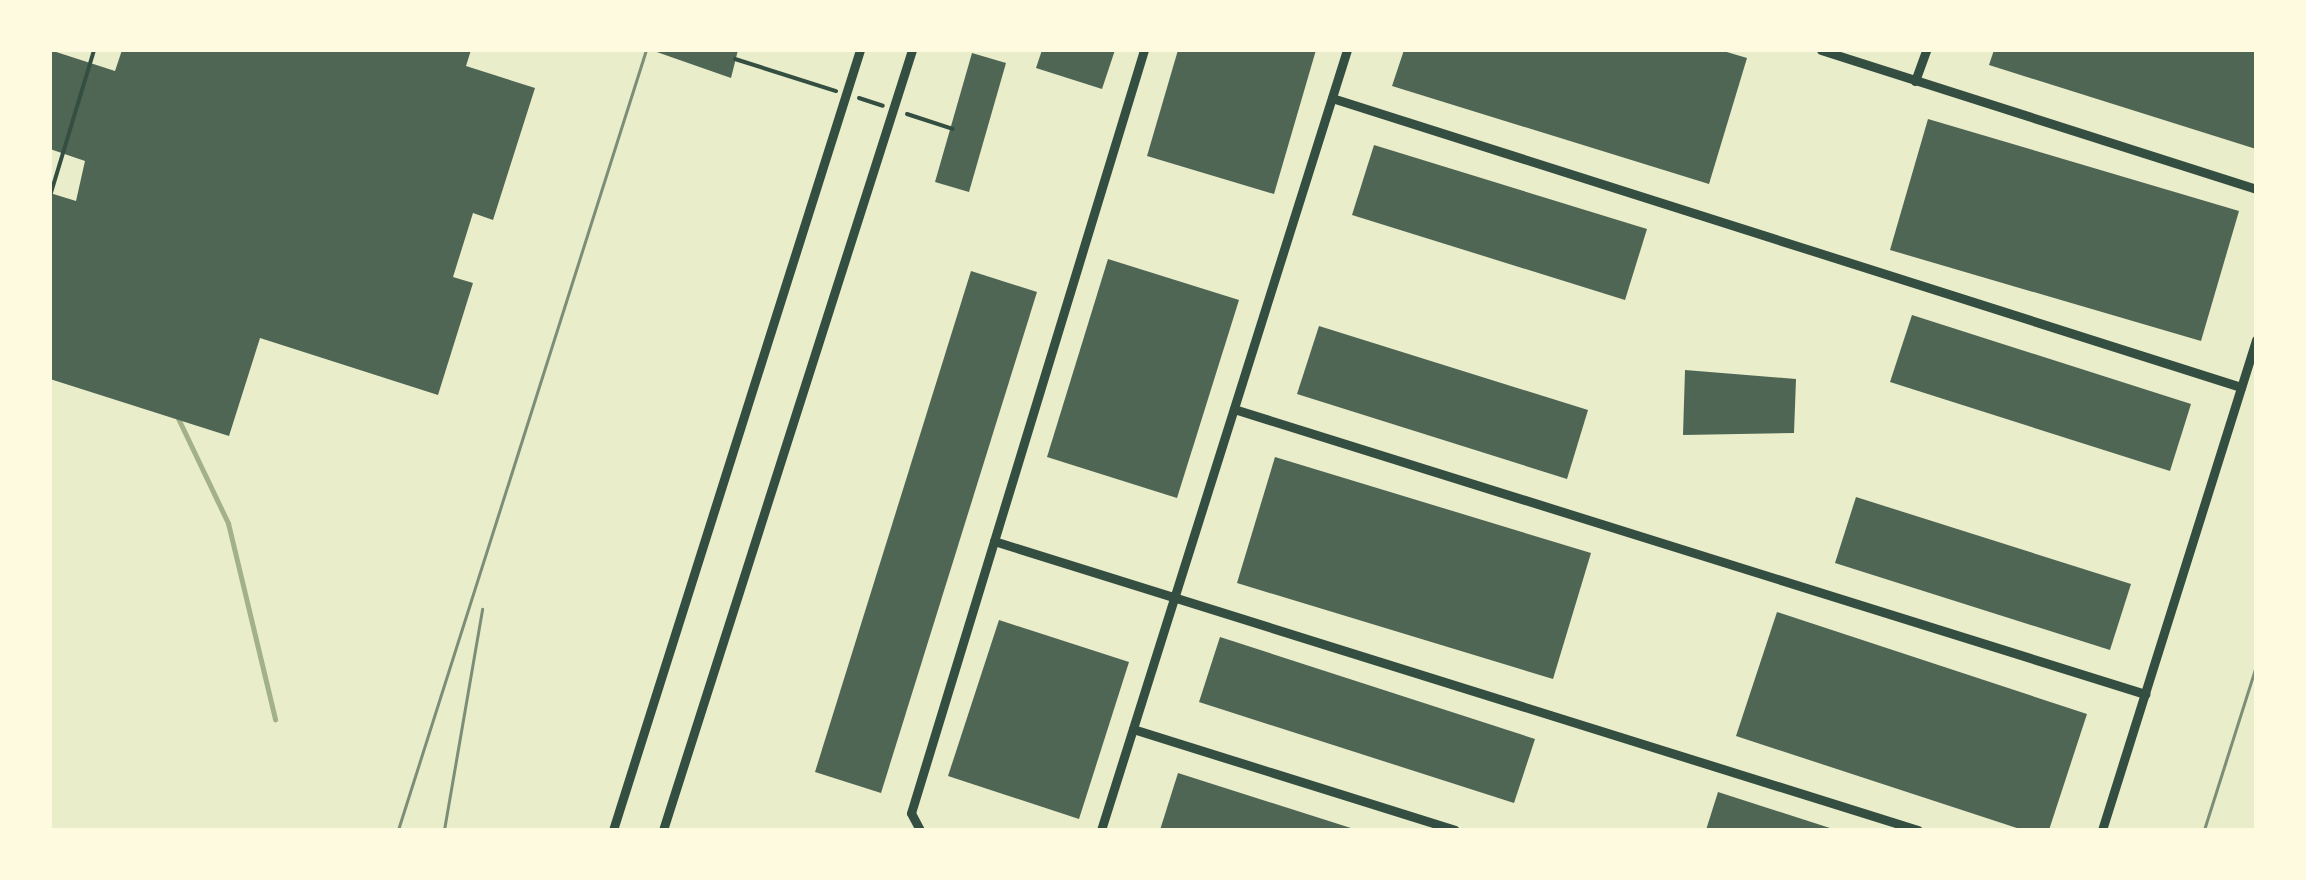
<!DOCTYPE html>
<style>
body{margin:0}
#map{position:relative;width:2306px;height:880px;overflow:hidden;background:#e9edc9;font-family:Cabin,sans-serif}
div>[style]{position:absolute}
[style*='--x']{left:calc(var(--x)*1px);top:calc(var(--y)*1px);width:calc(var(--w)*1px);rotate:calc(var(--a)*1deg)}
.stream>*{height:5px;margin:-2.5px;padding:0 2.5px;transform-origin:2.5px;border-radius:2.5px;background:#a3b18a}
.building>*{inset:0;background:#4f6655}
.path>*{height:4px;margin:-2px;padding:0 2px;transform-origin:2px;border-radius:2px;background:#344e41}
.minor>*{height:9px;margin:-4.5px;padding:0 4.5px;transform-origin:4.5px;border-radius:4.5px;background:#344e41}
.tram>*{height:2.5px;margin:-1.25px;padding:0 1.25px;transform-origin:1.25px;border-radius:1.25px;background:#7c8e77}
span{translate:-50% -50%;white-space:nowrap;text-align:center;line-height:1.15;-webkit-text-stroke:9px #fefae0;paint-order:stroke}
.frame{position:absolute;inset:0;border:52px solid #fefae0;pointer-events:none}
</style>
<div id="map">
<div class="stream">
<i style="--x:176;--y:414;--w:121;--a:64.5"></i>
<i style="--x:228;--y:523;--w:202;--a:76.5"></i>
</div>
<div class="building">
<i style="clip-path:polygon(50px 50px,115px 71px,122px 50px,471px 50px,466px 66px,535px 88px,493px 220px,473px 213px,453px 277px,473px 283px,438px 395px,260px 338px,229px 436px,50px 379px,50px 193px,76px 201px,85px 161px,50px 149px)"></i>
<i style="clip-path:polygon(651px 50px,738px 50px,731px 78px)"></i>
<i style="clip-path:polygon(1042px 50px,1115px 50px,1102px 89px,1036px 68px)"></i>
<i style="clip-path:polygon(1178px 50px,1316px 50px,1274px 194px,1147px 156px)"></i>
<i style="clip-path:polygon(1404px 50px,1720px 50px,1747px 58px,1709px 184px,1392px 86px)"></i>
<i style="clip-path:polygon(1994px 50px,2256px 50px,2256px 149px,1989px 65px)"></i>
<i style="clip-path:polygon(972px 53px,1006px 63px,969px 192px,935px 182px)"></i>
<i style="clip-path:polygon(1928px 119px,2239px 211px,2201px 341px,1890px 250px)"></i>
<i style="clip-path:polygon(1374px 145px,1647px 229px,1625px 300px,1352px 215px)"></i>
<i style="clip-path:polygon(1108px 259px,1239px 300px,1177px 498px,1047px 457px)"></i>
<i style="clip-path:polygon(971px 271px,1037px 292px,881px 793px,815px 772px)"></i>
<i style="clip-path:polygon(1912px 315px,2191px 404px,2170px 471px,1890px 382px)"></i>
<i style="clip-path:polygon(1319px 326px,1588px 410px,1567px 479px,1297px 394px)"></i>
<i style="clip-path:polygon(1685px 370px,1796px 379px,1794px 433px,1683px 435px)"></i>
<i style="clip-path:polygon(1275px 457px,1591px 553px,1553px 679px,1237px 583px)"></i>
<i style="clip-path:polygon(1856px 497px,2131px 584px,2110px 650px,1835px 563px)"></i>
<i style="clip-path:polygon(1777px 612px,2087px 714px,2049px 830px,2023px 830px,1736px 736px)"></i>
<i style="clip-path:polygon(999px 620px,1129px 662px,1079px 819px,948px 776px)"></i>
<i style="clip-path:polygon(1220px 637px,1535px 739px,1514px 803px,1199px 702px)"></i>
<i style="clip-path:polygon(1178px 773px,1354px 829px,1353px 830px,1160px 830px)"></i>
<i style="clip-path:polygon(1718px 792px,1833px 829px,1833px 830px,1706px 830px)"></i>
</div>
<div class="path">
<i style="--x:735;--y:59;--w:106;--a:17.6"></i>
<i style="--x:859;--y:98;--w:25;--a:18"></i>
<i style="--x:907;--y:114;--w:48;--a:18.1"></i>
<i style="--x:50;--y:196;--w:152;--a:-73.2"></i>
</div>
<div class="minor">
<i style="--x:1821;--y:50;--w:457;--a:17.7"></i>
<i style="--x:1915;--y:81;--w:33;--a:-70"></i>
<i style="--x:1332;--y:98;--w:954;--a:17.64"></i>
<i style="--x:1234;--y:409;--w:955;--a:17.37"></i>
<i style="--x:994;--y:541;--w:968;--a:17.37"></i>
<i style="--x:1133;--y:729;--w:337;--a:17.4"></i>
<i style="--x:613;--y:830;--w:818;--a:-72.43"></i>
<i style="--x:663;--y:830;--w:819;--a:-72.3"></i>
<i style="--x:920;--y:830;--w:19;--a:-118"></i>
<i style="--x:911;--y:813;--w:798;--a:-73.02"></i>
<i style="--x:1101;--y:830;--w:818;--a:-72.5"></i>
<i style="--x:2102;--y:830;--w:514;--a:-72.55"></i>
</div>
<div class="tram">
<i style="--x:398;--y:830;--w:818;--a:-72.36"></i>
<i style="--x:444;--y:830;--w:224;--a:-80.2"></i>
<i style="--x:2204;--y:830;--w:172;--a:-72.4"></i>
</div>
<div class="frame"></div>
</div>
